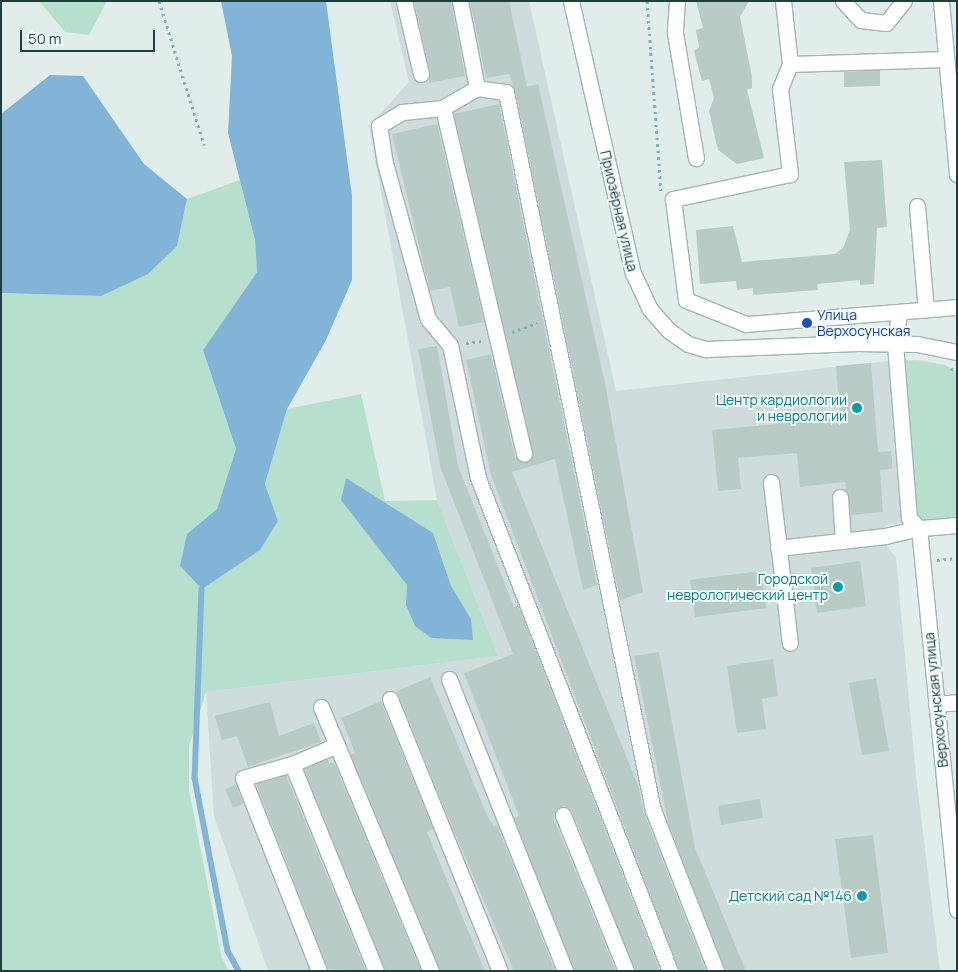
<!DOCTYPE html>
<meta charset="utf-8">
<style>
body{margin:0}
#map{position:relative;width:958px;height:972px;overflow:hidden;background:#e0edea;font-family:Manrope,sans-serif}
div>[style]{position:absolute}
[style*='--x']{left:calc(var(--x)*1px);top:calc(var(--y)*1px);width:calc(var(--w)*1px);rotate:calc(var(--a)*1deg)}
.built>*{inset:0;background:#cedddb}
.green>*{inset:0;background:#b6e0cd}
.water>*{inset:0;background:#82b4d8}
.stream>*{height:5.5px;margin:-2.75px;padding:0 2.75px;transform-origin:2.75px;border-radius:2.75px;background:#82b4d8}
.building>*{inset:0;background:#b8cbc7}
.path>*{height:3px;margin-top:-1.5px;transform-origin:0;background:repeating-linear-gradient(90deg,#7db4b1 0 2.5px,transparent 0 6.5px)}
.roads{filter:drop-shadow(1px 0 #a2b5b3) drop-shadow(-1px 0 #a2b5b3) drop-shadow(0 1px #a2b5b3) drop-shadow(0 -1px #a2b5b3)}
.minor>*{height:15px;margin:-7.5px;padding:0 7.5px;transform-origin:7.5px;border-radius:7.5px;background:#fff}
.dots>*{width:14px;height:14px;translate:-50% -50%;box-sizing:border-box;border:2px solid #f1f9f7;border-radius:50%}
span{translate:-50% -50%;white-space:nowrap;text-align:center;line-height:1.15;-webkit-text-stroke:4px #f1f9f7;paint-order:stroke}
.street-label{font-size:14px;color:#1f3f3f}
.transit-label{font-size:14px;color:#164399}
.left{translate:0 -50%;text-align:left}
.culture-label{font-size:14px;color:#0d838f}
.right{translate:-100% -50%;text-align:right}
.frame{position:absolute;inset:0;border:2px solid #1f3f3f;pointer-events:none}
.scale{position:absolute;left:20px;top:30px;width:135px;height:22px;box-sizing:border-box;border:2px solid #1f3f3f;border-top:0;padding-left:6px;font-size:15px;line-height:18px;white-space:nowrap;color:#1f3f3f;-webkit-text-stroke:4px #f1f9f7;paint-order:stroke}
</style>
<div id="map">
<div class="built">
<i style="clip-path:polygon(390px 1px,529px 1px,616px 391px,897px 360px,920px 360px,945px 365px,957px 372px,957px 517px,885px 525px,887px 546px,896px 558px,916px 776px,940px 971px,268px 971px,214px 816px,206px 692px,498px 656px,437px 500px,369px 126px,409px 82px)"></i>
</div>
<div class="green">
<i style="clip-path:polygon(39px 1px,107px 1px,89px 35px,65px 32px)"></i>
<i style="clip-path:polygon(240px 180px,255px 240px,257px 272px,203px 350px,236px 449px,217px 509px,187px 534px,278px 521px,265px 484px,287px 409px,361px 394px,385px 501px,437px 500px,498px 656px,206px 692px,189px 746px,189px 790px,222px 958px,229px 971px,1px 971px,1px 293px,101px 296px,177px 246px,187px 199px)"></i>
<i style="clip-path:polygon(902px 360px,945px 365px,957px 372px,957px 517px,916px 521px)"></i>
</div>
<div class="water">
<i style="clip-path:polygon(221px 1px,326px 1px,352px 196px,352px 280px,326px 340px,287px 409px,265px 484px,278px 521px,260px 550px,202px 589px,180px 566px,187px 534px,217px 509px,236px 449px,203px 350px,257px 272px,255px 240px,228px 133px,232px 56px)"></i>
<i style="clip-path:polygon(50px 75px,83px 76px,144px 164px,187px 199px,177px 246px,148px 274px,101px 296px,1px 293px,1px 114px)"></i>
<i style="clip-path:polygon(346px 478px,433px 533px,451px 586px,471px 619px,473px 640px,431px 638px,415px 626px,406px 605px,407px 585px,341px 500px)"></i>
</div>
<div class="stream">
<i style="--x:202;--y:589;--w:189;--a:92.1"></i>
<i style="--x:195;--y:778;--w:176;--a:79.2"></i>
<i style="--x:228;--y:951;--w:23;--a:61"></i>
</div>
<div class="building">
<i style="clip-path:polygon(414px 1px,451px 1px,465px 76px,429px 83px,430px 72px)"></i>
<i style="clip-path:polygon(470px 1px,509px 1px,527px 87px,538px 84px,605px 383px,643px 592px,620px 600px,515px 90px,509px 74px,486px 78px)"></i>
<i style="clip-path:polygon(696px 1px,749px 1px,740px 17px,752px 77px,752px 88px,747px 90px,764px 158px,737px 164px,718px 150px,709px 111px,714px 98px,709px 79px,702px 81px,694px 51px,699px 47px,696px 30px,703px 28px)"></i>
<i style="clip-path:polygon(880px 70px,880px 86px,844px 87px,844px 72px)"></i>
<i style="clip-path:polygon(499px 104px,597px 585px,583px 590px,555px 459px,512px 472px,639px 788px,644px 813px,706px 971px,679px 971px,491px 475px,466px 360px,491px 354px,515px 457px,526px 463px,533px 452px,454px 114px)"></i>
<i style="clip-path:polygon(437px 124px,484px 322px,459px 327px,450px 287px,430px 291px,392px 134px)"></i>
<i style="clip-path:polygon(882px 160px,887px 227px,877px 228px,874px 284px,860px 285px,860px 280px,817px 284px,818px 290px,753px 295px,753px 288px,737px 290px,736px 281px,700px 284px,696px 230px,733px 226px,742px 262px,835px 254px,843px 248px,850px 230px,844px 162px)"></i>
<i style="clip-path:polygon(437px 346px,458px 466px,514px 607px,518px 605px,660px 971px,635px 971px,572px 811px,564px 806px,555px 810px,554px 819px,616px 971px,574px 971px,514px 818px,519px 816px,464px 673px,513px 654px,440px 466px,418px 349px)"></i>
<i style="clip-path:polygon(871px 363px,878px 452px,891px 451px,892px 460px,892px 469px,880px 470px,883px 512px,851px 515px,845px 482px,800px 487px,797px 453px,738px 458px,741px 489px,718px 491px,712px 430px,840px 418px,836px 366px)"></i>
<i style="clip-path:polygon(860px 561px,866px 606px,817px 613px,811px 568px)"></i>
<i style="clip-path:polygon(761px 571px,766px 608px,695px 617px,690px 580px)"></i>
<i style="clip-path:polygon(659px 652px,695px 848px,746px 971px,725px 971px,668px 822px,634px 656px)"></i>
<i style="clip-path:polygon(773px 659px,778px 696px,762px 699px,766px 729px,737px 733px,727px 666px)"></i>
<i style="clip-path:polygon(430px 677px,486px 813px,494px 827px,497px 825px,555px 971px,514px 971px,450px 822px,397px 691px)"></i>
<i style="clip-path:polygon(876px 678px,889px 751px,862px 755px,849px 683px)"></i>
<i style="clip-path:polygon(381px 701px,433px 829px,427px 832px,485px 971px,440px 971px,351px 755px,355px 753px,341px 718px)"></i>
<i style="clip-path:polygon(270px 702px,279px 736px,314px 723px,321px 742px,248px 767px,237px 736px,222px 740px,215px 716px)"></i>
<i style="clip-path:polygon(328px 759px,329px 764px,334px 762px,421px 971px,385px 971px,304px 769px)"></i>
<i style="clip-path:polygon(286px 775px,366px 971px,328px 969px,256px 784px)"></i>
<i style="clip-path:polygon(236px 785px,243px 804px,233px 808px,225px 789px)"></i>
<i style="clip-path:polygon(760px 799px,763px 818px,721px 825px,718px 806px)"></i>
<i style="clip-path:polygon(873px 835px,888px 953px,851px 958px,835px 839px)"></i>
</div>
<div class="path">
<i style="--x:159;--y:1;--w:151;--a:72.6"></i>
<i style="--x:647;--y:1;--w:190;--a:85.8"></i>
<i style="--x:512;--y:332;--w:27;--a:-20"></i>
<i style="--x:466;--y:343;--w:16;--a:-7"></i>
<i style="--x:951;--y:368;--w:7;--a:34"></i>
<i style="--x:937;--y:560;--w:20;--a:-6"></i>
</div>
<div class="roads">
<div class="minor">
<i style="--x:404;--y:1;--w:75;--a:76.9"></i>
<i style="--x:460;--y:1;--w:89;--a:78.9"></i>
<i style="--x:477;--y:88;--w:39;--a:150"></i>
<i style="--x:443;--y:108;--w:41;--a:174.4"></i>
<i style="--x:402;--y:112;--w:27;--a:149"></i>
<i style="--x:379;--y:126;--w:37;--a:81"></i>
<i style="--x:385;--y:163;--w:162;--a:74.6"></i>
<i style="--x:428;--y:319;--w:34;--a:50"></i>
<i style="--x:450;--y:345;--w:136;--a:78.1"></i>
<i style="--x:478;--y:478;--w:529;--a:68.72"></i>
<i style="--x:571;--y:1;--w:279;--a:77.2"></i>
<i style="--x:633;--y:273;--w:38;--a:65"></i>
<i style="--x:649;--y:308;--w:29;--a:49"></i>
<i style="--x:668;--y:330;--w:24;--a:35"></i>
<i style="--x:688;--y:344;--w:19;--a:16"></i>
<i style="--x:706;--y:349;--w:152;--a:-2.3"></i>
<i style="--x:858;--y:343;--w:59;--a:1"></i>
<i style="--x:917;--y:344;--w:41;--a:11.3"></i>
<i style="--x:677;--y:1;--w:32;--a:94"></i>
<i style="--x:675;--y:33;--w:127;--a:80.5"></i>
<i style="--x:783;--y:1;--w:63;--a:83.7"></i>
<i style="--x:790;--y:64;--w:156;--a:-1.8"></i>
<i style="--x:843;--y:1;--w:26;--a:47"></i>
<i style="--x:861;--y:20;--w:25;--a:7"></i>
<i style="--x:886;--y:23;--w:28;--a:-51"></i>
<i style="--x:941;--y:1;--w:174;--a:84.7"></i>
<i style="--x:790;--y:64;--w:27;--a:112"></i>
<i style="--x:780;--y:89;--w:86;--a:83.3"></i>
<i style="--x:790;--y:174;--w:120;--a:167.9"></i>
<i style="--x:673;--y:199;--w:102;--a:82.7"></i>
<i style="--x:686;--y:300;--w:65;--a:21.8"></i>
<i style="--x:746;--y:324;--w:212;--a:-4.6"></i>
<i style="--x:477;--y:88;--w:29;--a:8"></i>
<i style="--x:506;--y:92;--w:733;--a:78.43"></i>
<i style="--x:653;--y:810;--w:173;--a:68.6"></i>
<i style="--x:443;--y:108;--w:355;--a:76.8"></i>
<i style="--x:917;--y:206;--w:104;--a:85.1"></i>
<i style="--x:899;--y:312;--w:32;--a:97"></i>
<i style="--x:895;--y:344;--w:175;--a:85.4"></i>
<i style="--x:909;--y:518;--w:14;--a:45"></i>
<i style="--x:771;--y:482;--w:162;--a:83.3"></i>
<i style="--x:840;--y:497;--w:44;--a:86.1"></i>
<i style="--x:957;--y:525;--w:38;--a:175"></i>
<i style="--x:919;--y:528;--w:384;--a:84.3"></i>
<i style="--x:778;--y:548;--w:108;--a:-6.4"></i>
<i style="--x:885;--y:536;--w:35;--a:-13"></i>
<i style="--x:449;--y:679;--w:314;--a:68.3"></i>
<i style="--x:390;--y:699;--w:293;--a:68"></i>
<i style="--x:936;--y:704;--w:21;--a:-5"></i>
<i style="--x:321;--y:707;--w:286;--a:67.4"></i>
<i style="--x:337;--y:745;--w:49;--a:157.1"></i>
<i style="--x:292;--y:764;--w:223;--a:67.9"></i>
<i style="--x:292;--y:764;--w:51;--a:164.1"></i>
<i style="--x:243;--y:778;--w:207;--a:68.5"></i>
<i style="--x:563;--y:815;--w:168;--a:68"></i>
</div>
</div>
<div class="dots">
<i style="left:807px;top:323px;background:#1a4fb4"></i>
<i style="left:857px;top:408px;background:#0f9aa8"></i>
<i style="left:838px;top:587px;background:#0f9aa8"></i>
<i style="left:862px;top:896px;background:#0f9aa8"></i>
</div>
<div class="street-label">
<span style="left:619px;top:211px;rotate:77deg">Приозёрная улица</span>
<span style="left:936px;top:700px;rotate:-96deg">Верхосунская улица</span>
</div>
<div class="transit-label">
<span class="left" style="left:817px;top:323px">Улица<br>Верхосунская</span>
</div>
<div class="culture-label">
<span class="right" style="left:847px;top:408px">Центр кардиологии<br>и неврологии</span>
<span class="right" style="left:828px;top:587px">Городской<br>неврологический центр</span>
<span class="right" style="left:852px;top:896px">Детский сад №146</span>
</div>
<div class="frame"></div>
<div class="scale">50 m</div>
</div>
